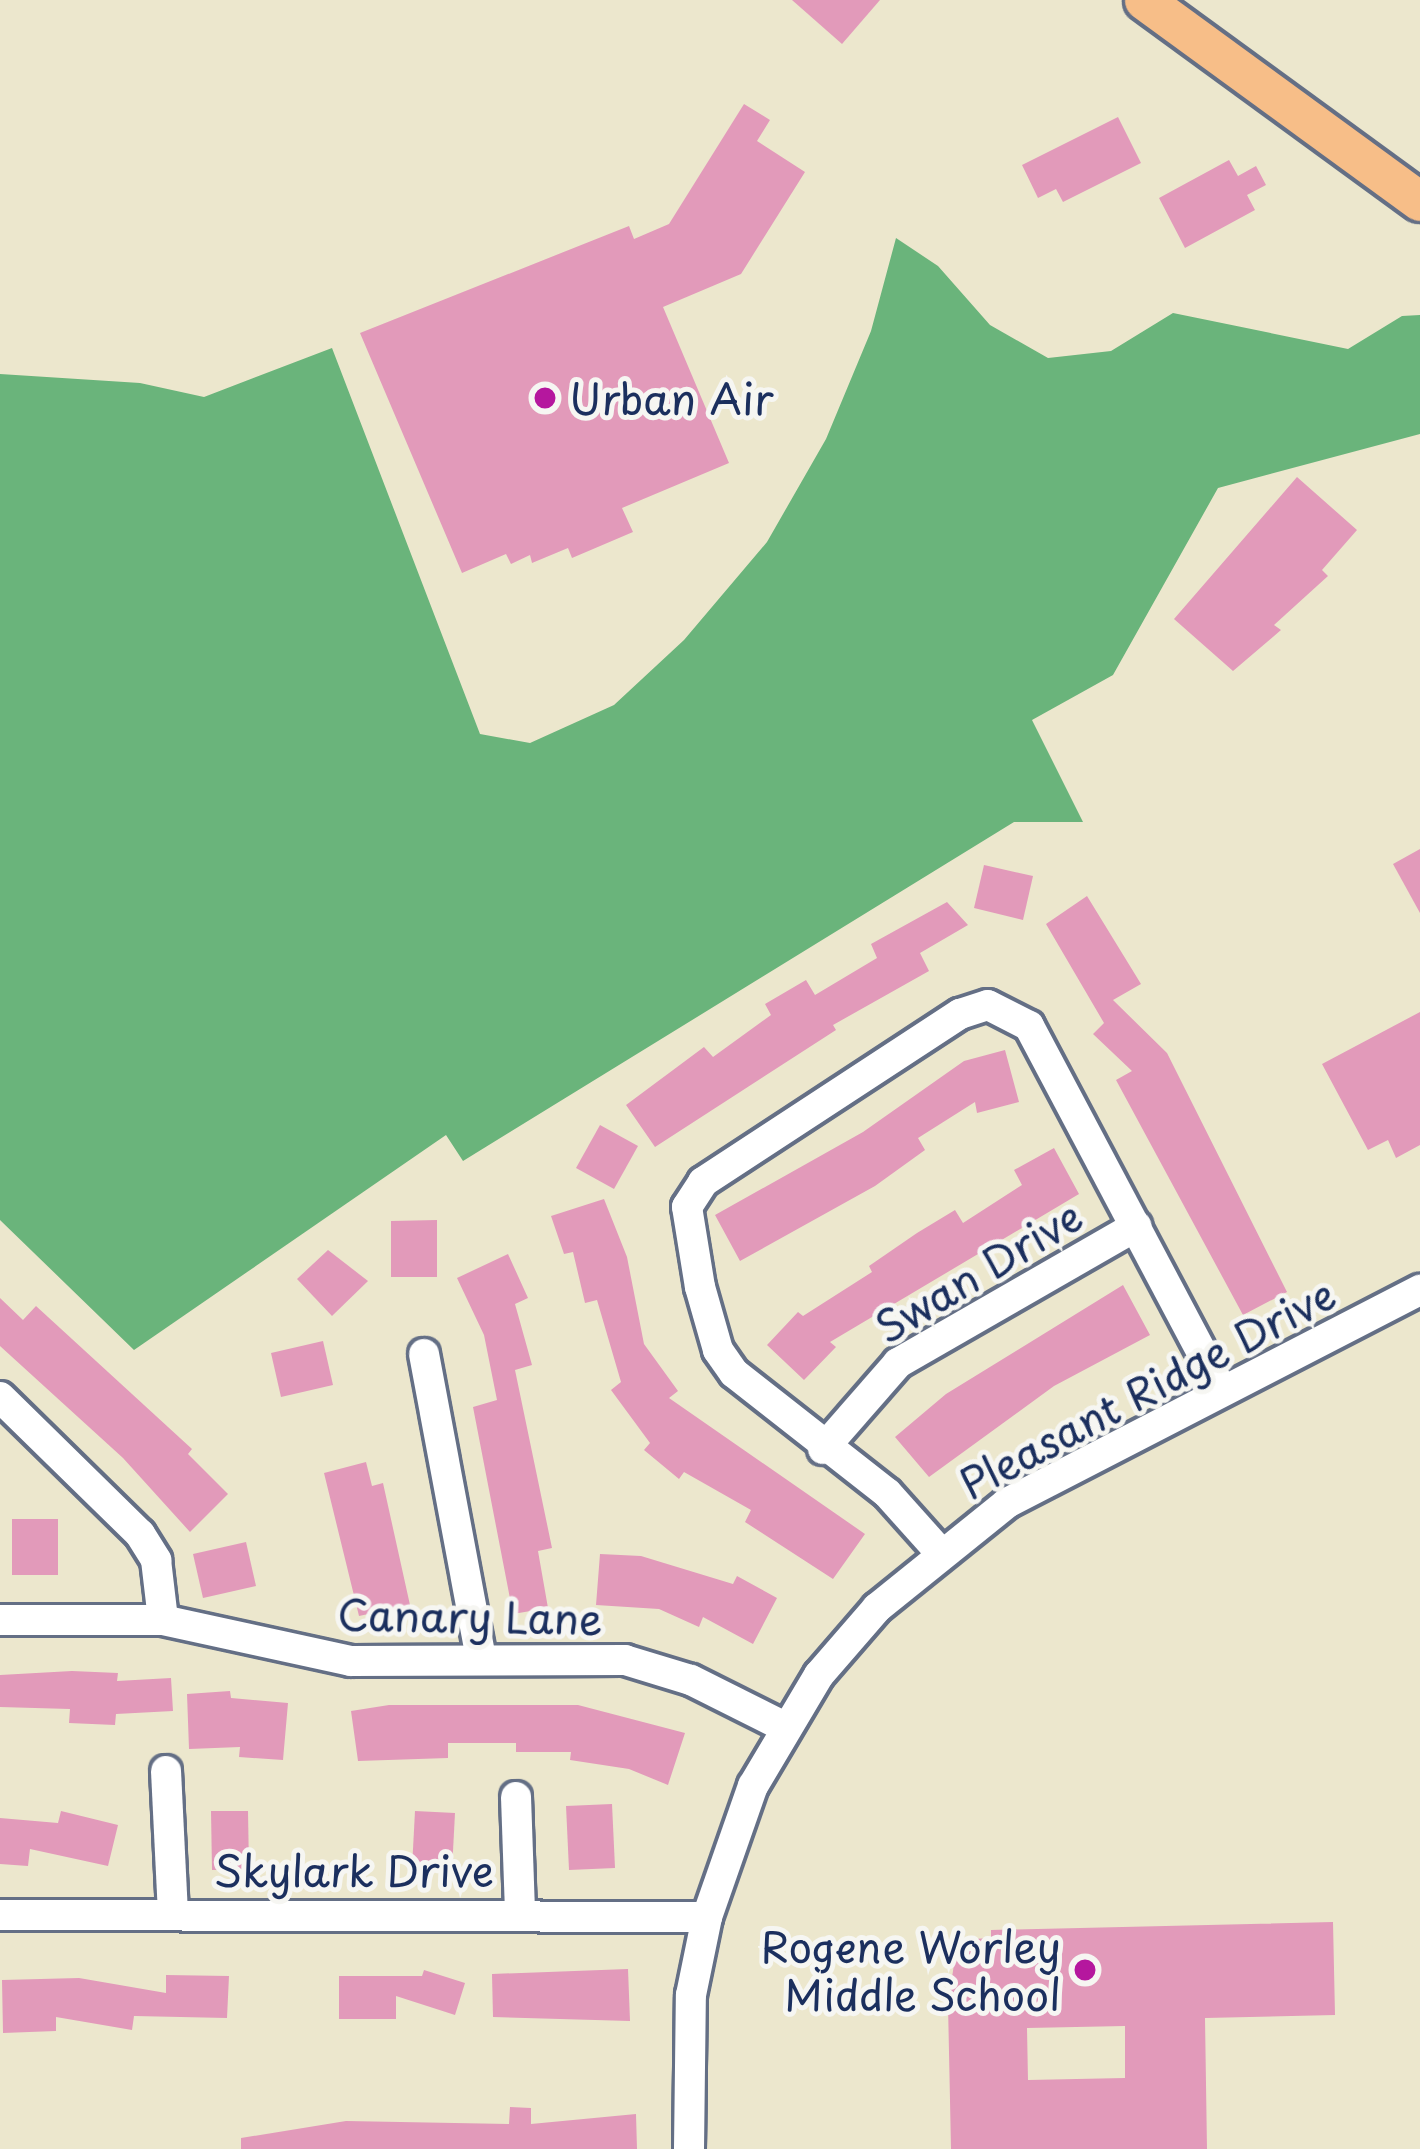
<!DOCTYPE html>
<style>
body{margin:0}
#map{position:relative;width:1420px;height:2149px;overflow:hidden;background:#ece7cd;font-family:"Playpen Sans",sans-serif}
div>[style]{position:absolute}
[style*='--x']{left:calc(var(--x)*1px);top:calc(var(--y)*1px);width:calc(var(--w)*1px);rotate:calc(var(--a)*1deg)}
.forest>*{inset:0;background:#6ab47b}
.building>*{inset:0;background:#e29aba}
.roads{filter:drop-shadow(3px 0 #646f85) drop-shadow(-3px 0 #646f85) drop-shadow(0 3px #646f85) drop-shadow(0 -3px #646f85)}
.minor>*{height:30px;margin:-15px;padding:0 15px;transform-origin:15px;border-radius:15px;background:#fff}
.major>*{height:39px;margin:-19.5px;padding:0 19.5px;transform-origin:19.5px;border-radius:19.5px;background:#f7be88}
.dots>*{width:33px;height:33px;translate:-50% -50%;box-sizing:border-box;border:6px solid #f6f6f2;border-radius:50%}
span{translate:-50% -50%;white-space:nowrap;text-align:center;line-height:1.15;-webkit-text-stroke:10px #f6f6f2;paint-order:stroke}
.poi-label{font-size:42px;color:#1b2f5e}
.left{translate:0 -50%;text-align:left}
.right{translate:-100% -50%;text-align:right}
.street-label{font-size:42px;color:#1b2f5e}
</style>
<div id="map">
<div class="forest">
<i style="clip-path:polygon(896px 238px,938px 266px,990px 325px,1048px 358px,1111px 351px,1173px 313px,1348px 349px,1402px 316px,1420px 315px,1420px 434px,1218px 488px,1113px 675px,1032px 720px,1083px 822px,1014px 822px,463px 1161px,446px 1135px,134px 1350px,0 1220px,0 374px,140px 383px,204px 397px,332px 348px,480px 734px,530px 743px,614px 705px,684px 640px,767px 542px,826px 439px,871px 331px)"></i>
</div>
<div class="building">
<i style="clip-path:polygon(792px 0,880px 0,842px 44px)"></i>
<i style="clip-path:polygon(744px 104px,770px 120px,757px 141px,805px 172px,741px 274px,663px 307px,729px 463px,622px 508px,633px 532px,572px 558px,568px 548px,532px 563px,530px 555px,511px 564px,506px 554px,462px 573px,360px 333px,629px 226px,634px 239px,669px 224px)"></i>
<i style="clip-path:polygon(1118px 117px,1141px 163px,1063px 202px,1056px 189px,1038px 198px,1022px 165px)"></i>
<i style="clip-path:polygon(1229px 160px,1238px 176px,1256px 166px,1266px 185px,1247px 195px,1255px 210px,1185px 248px,1159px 198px)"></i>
<i style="clip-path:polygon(1297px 477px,1357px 530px,1322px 570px,1328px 576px,1274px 625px,1281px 630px,1233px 671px,1174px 619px)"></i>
<i style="clip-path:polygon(1420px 849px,1420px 913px,1393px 864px)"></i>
<i style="clip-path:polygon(984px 865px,1033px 876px,1023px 920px,974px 908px)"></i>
<i style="clip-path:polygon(1087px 896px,1141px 984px,1113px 1000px,1167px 1053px,1287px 1292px,1243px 1315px,1116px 1080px,1132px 1071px,1093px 1034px,1104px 1023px,1046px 924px)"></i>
<i style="clip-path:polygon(947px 902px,968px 925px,920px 953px,929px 971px,833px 1025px,836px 1030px,655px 1147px,626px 1105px,704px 1047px,713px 1057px,771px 1015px,765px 1004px,806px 980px,815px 995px,877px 958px,871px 944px)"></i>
<i style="clip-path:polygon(1420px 1012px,1420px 1145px,1396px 1158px,1388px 1140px,1368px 1150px,1322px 1064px)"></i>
<i style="clip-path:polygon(1005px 1050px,1019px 1102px,977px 1113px,975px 1102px,918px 1138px,925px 1150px,875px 1186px,740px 1261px,715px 1215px,863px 1132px,964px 1061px)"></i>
<i style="clip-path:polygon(600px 1125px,638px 1146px,614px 1189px,576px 1168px)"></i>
<i style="clip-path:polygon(1054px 1148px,1079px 1194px,830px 1342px,836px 1347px,804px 1380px,767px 1345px,798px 1312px,803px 1316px,872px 1272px,869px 1266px,917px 1233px,955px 1210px,963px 1223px,1022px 1185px,1014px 1170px)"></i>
<i style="clip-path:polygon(604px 1199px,627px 1257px,644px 1344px,678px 1391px,669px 1398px,865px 1534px,833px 1579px,745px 1522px,751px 1510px,684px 1472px,679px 1479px,644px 1450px,650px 1443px,611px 1390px,621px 1382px,597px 1300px,585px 1303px,573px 1252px,564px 1254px,551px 1216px)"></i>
<i style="clip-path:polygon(437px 1220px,437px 1277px,391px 1277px,391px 1221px)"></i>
<i style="clip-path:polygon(328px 1250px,368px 1281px,332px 1316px,297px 1279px)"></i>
<i style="clip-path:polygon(508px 1254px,528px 1298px,515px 1304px,532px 1365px,515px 1370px,552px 1548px,538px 1551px,548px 1608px,513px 1614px,473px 1407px,497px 1400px,484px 1335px,457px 1278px)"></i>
<i style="clip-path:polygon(1123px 1285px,1150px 1335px,1054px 1386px,929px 1477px,895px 1437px,946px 1394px)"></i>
<i style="clip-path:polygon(0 1298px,23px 1320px,36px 1306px,192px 1449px,188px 1454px,228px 1494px,190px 1532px,123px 1458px,0 1346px)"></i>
<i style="clip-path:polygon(323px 1341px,333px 1385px,281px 1397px,271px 1353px)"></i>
<i style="clip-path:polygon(366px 1462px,372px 1486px,383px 1483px,410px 1605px,359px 1616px,324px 1473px)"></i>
<i style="clip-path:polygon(12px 1519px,58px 1519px,58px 1575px,12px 1575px)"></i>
<i style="clip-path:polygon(246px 1542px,256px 1586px,203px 1598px,193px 1554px)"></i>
<i style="clip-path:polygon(600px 1554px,641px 1556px,733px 1584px,737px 1576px,777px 1598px,753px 1644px,703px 1617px,699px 1627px,659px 1609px,596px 1605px)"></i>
<i style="clip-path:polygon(72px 1671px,118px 1673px,117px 1681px,171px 1678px,173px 1711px,116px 1714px,115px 1725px,69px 1723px,70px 1709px,0 1707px,0 1675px)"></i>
<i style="clip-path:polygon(230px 1691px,231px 1698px,288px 1703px,283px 1760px,239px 1757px,240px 1747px,189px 1749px,187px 1694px)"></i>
<i style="clip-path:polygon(389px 1705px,578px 1705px,685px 1733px,668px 1785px,629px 1769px,570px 1760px,571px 1752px,516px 1752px,516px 1743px,448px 1743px,448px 1758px,358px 1761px,351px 1711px)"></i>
<i style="clip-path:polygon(612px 1804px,615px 1868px,569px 1870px,566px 1806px)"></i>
<i style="clip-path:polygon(61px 1811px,118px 1825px,108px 1866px,30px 1849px,28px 1866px,0 1864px,0 1818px,58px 1823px)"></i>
<i style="clip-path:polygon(211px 1811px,248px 1811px,249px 1869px,212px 1870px)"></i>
<i style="clip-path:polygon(415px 1811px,455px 1813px,452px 1870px,412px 1868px)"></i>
<i style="clip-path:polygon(evenodd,1333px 1922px,1335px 2015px,1205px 2018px,1207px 2149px,951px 2149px,948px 2004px,956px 1951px,973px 1951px,973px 1939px,991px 1938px,991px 1930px,1333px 1922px,1125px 2026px,1125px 2078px,1028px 2080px,1027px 2028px,1125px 2026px)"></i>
<i style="clip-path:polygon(628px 1969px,630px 2021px,493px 2017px,492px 1974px)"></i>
<i style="clip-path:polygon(424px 1970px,465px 1983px,455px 2015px,396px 1996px,396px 2019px,339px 2019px,339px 1976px,422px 1976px)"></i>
<i style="clip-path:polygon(166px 1975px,229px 1976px,227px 2018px,134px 2016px,132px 2030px,56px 2017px,56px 2031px,3px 2033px,2px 1980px,79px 1978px,166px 1993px)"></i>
<i style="clip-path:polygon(510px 2107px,531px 2108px,531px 2124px,636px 2114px,637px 2149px,241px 2149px,241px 2138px,346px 2121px,509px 2124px)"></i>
</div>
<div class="roads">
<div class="minor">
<i style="--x:424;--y:1354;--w:309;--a:79.4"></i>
<i style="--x:0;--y:1397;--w:196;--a:44.4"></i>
<i style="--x:140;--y:1534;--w:31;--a:58"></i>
<i style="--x:156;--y:1560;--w:60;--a:83.3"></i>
<i style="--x:823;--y:1449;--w:114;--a:-48.9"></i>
<i style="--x:898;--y:1363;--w:275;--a:-29.9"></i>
<i style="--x:940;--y:1552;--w:79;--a:-131.9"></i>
<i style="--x:887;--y:1493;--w:194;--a:-141.9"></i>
<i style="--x:734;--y:1373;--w:28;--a:-125"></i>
<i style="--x:718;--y:1350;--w:66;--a:-105.9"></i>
<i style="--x:700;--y:1287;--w:81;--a:-99.2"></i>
<i style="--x:687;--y:1207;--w:30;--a:-57"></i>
<i style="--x:703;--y:1182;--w:307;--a:-33.2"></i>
<i style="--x:960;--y:1014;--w:29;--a:-18"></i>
<i style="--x:988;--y:1005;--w:46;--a:27.1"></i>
<i style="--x:1029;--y:1026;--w:412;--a:62.1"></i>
<i style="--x:0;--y:1620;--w:163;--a:0"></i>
<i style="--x:163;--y:1620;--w:192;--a:12.3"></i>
<i style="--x:351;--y:1661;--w:274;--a:-0.2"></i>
<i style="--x:625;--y:1660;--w:69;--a:16.9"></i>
<i style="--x:691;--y:1680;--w:105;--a:26.6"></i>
<i style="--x:166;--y:1771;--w:141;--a:87.2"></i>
<i style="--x:516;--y:1797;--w:115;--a:88"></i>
<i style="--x:0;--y:1915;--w:707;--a:0.16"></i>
<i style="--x:689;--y:2149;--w:154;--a:-89.3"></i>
<i style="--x:691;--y:1995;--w:80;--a:-78.4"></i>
<i style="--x:707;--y:1917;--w:139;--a:-70.7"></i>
<i style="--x:753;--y:1786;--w:129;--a:-59.3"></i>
<i style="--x:819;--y:1675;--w:89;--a:-49.1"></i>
<i style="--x:877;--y:1608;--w:167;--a:-38.9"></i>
<i style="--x:1007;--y:1503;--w:465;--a:-27.3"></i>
</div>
<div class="major">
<i style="--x:1144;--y:0;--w:341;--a:36.1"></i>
</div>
</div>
<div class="dots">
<i style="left:545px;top:398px;background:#b5179e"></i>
<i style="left:1085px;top:1970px;background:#b5179e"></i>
</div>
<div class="poi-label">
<span class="left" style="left:569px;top:398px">Urban Air</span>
<span class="right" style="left:1061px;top:1970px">Rogene Worley<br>Middle School</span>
</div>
<div class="street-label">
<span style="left:978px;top:1271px;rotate:-31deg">Swan Drive</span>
<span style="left:1147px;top:1388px;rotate:-28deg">Pleasant Ridge Drive</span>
<span style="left:470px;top:1616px;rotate:1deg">Canary Lane</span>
<span style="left:354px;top:1870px">Skylark Drive</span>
</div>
</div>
